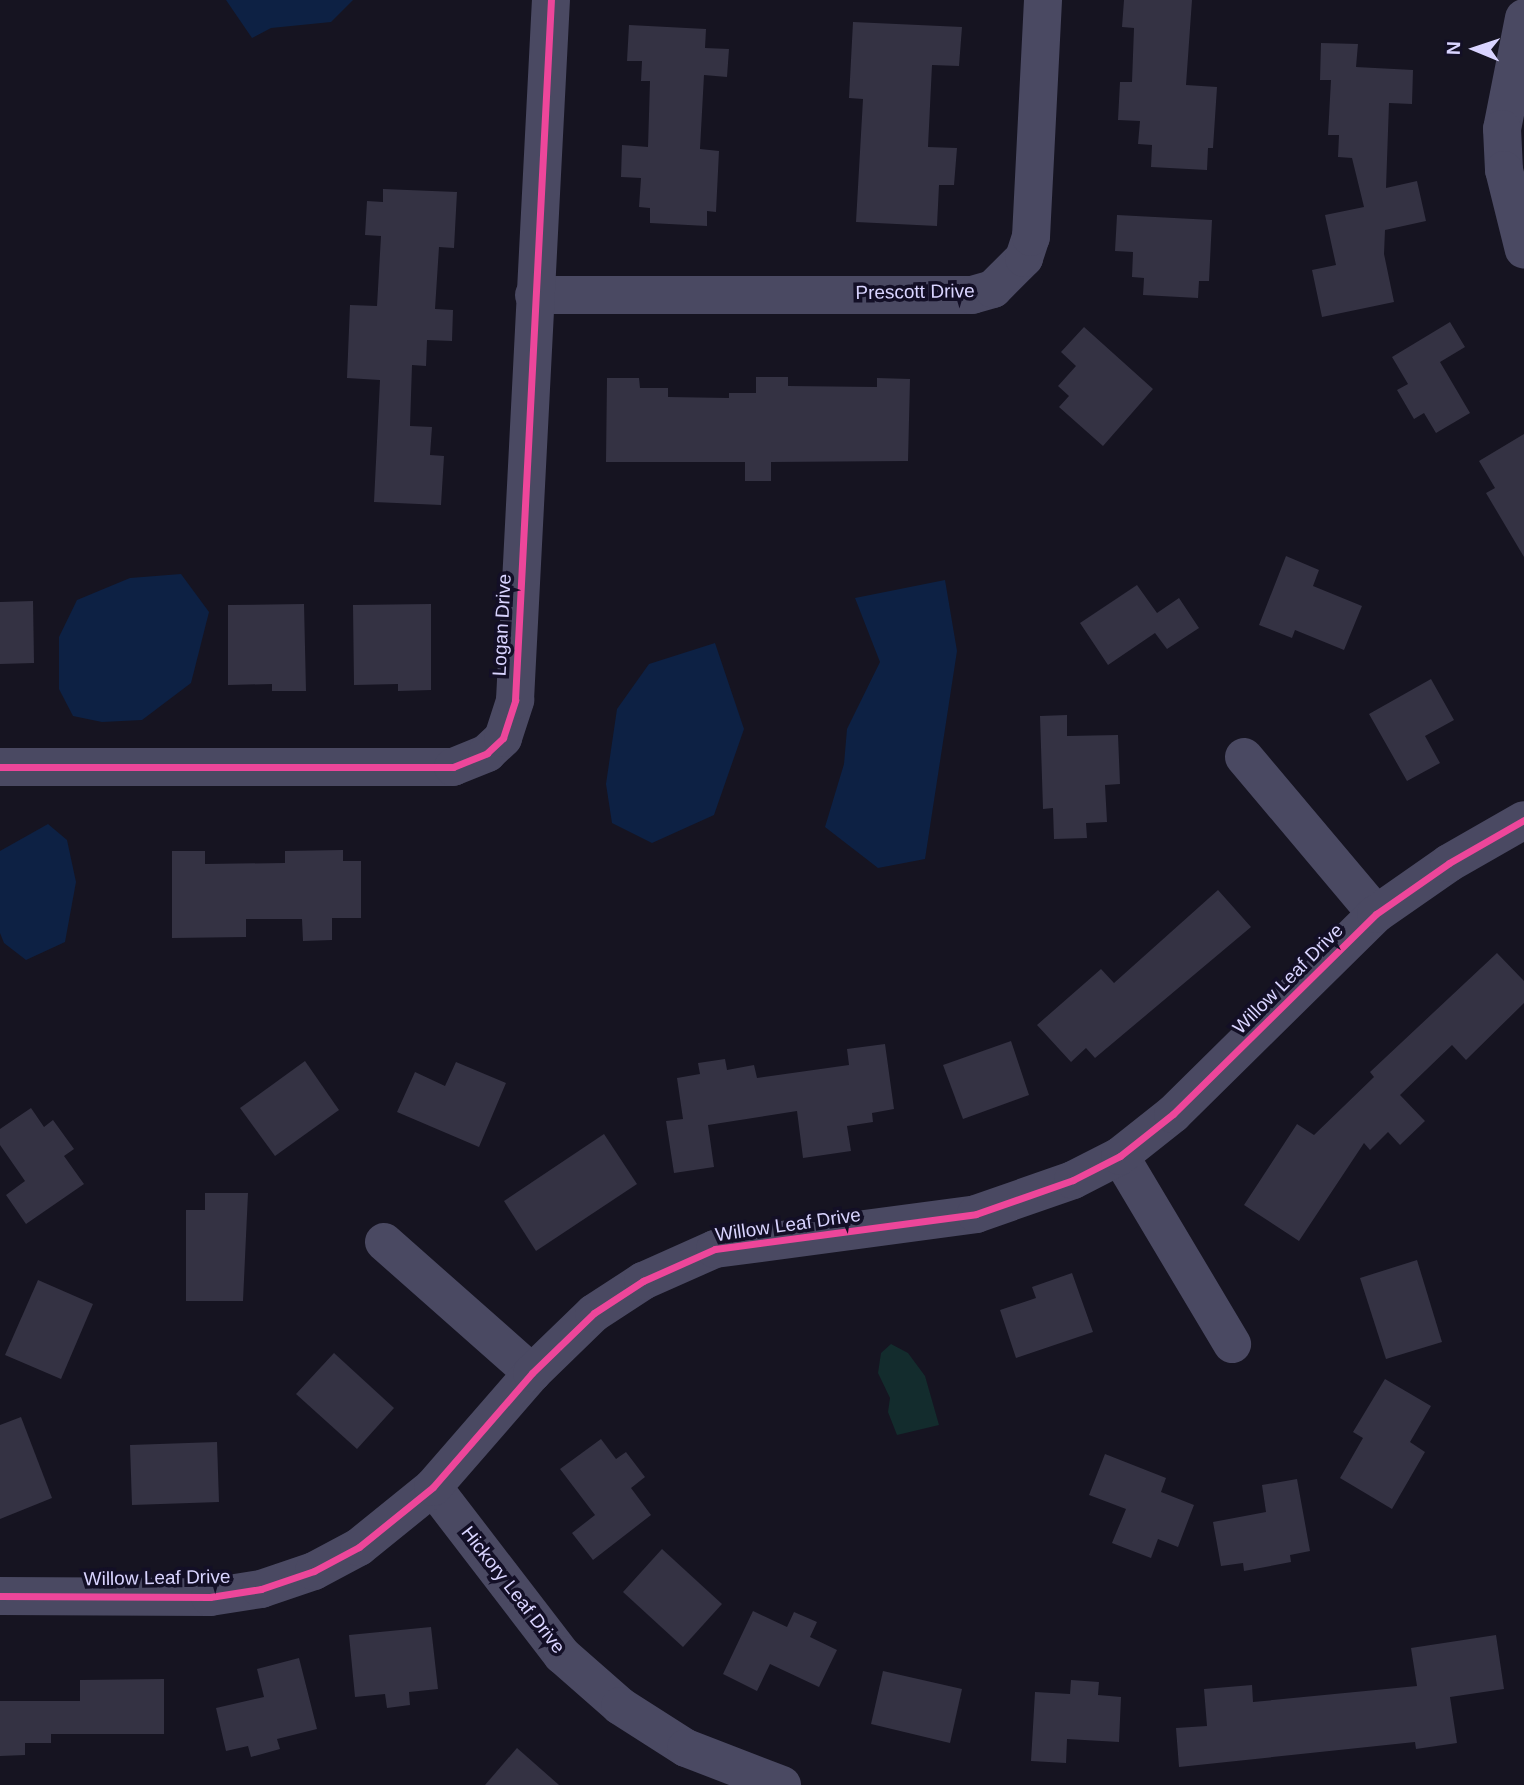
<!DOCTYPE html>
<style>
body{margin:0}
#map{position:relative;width:1524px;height:1785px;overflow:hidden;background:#161421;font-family:Helvetica,sans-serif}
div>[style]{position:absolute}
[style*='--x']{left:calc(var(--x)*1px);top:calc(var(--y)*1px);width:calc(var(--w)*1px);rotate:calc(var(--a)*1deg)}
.green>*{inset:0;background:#132c2d}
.water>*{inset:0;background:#0d2144}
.building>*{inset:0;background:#343243}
.minor>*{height:38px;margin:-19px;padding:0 19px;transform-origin:19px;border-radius:19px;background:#4a4962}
.cycleway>*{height:7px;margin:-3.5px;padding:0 3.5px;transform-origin:3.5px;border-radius:3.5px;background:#ed469a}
span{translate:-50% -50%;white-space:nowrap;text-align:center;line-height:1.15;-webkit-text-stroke:7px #130f26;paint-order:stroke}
.street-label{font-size:19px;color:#d9d4ff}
.north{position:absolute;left:1440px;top:14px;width:70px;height:70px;-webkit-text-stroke:5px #130f26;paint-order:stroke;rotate:272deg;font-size:19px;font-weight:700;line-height:28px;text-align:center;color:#d9d4ff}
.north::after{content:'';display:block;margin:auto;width:24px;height:32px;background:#d9d4ff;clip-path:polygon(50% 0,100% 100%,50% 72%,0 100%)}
</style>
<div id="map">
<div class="green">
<i style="clip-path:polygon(891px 1344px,908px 1353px,925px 1376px,939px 1425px,897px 1435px,888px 1412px,890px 1398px,878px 1373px,881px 1353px)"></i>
</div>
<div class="water">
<i style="clip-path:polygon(226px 0,353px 0,331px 22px,271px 28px,252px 38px)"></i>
<i style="clip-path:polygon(181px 574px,209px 612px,191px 683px,142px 720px,102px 722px,73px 716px,59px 689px,59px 637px,77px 600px,130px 578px)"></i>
<i style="clip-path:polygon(945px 580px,957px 651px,925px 859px,878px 868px,825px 827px,844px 764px,847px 729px,880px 662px,855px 598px)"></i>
<i style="clip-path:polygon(715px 643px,744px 729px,714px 815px,652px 843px,612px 823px,606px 784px,617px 709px,649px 664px)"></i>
<i style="clip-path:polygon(48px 824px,67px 840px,76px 882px,65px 942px,26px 960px,4px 943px,0 933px,0 851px)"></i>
</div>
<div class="building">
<i style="clip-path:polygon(1124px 0,1192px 0,1186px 85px,1217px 87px,1213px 148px,1208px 148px,1207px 170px,1151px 167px,1152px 145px,1138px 144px,1140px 121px,1118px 120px,1120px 82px,1132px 82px,1134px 28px,1122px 27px)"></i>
<i style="clip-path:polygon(853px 22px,962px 27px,959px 66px,932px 65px,928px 147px,957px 148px,954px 185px,939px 185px,937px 226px,856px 222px,863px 99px,849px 98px)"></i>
<i style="clip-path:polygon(629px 25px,706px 29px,705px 48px,729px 49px,727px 77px,704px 75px,700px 149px,719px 151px,716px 212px,707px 211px,707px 226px,650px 223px,650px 208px,639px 207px,641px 178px,621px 177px,622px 145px,648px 147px,650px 81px,641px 81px,642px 61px,627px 61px)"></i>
<i style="clip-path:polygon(1321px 43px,1358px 44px,1356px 67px,1413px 70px,1412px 104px,1389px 103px,1386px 188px,1417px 181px,1426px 221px,1385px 230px,1384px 254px,1394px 302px,1322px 317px,1312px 270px,1336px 265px,1325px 215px,1364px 207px,1352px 158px,1338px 157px,1339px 135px,1328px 135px,1331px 80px,1320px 80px)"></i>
<i style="clip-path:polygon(383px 189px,457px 192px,454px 248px,439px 247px,435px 309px,453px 310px,452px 341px,427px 340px,426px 366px,412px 365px,410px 426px,432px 427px,430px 455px,444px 456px,441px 505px,374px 502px,380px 380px,347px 378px,350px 305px,377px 306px,381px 236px,365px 235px,367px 201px,383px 202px)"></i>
<i style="clip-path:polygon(1117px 215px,1212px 220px,1209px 281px,1199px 281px,1198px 298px,1143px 295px,1144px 278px,1132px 277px,1133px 252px,1115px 251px)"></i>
<i style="clip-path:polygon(1450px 322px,1465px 347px,1440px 362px,1470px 413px,1436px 433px,1424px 413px,1414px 419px,1397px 390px,1408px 384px,1392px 357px)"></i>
<i style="clip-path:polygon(1084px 327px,1153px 389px,1103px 446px,1059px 407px,1069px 396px,1058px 386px,1076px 366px,1061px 352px)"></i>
<i style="clip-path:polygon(756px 377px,788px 377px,788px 386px,877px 387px,877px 378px,910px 379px,908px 461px,771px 462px,771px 481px,745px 481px,745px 462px,606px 462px,607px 378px,639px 378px,640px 388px,668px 388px,668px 397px,729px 398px,729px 393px,756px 393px)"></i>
<i style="clip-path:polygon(1524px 434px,1524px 557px,1486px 493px,1495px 488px,1479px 461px)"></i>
<i style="clip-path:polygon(1286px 556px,1319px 570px,1313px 586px,1362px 606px,1344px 650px,1295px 630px,1292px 638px,1259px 625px)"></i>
<i style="clip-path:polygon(1137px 585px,1157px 613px,1179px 598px,1199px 628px,1167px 649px,1155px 633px,1108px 665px,1080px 623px)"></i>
<i style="clip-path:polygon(33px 601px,34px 663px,0 664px,0 602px)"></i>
<i style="clip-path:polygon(304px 604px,306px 691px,272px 691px,272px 684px,228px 685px,228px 605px)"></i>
<i style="clip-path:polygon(431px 604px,431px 690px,398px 691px,398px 684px,354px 685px,353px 605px)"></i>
<i style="clip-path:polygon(1431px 679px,1454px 720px,1425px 736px,1440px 763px,1407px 781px,1369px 714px)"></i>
<i style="clip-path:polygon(1067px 715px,1067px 736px,1118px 735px,1120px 784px,1105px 785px,1107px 822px,1086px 823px,1087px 838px,1054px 839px,1053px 808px,1043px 809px,1040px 716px)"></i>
<i style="clip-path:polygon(343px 850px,343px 861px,361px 861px,361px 918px,332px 918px,332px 940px,303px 941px,302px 919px,246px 919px,246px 937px,172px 938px,172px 851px,205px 851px,205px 864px,285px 863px,285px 851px)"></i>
<i style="clip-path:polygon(1218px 890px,1251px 927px,1095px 1058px,1086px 1048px,1071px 1062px,1037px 1025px,1101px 969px,1114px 983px)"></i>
<i style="clip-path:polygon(1497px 953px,1524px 981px,1524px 1003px,1466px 1060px,1452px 1045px,1400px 1095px,1425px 1121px,1400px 1145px,1388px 1132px,1370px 1150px,1364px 1143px,1299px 1241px,1244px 1205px,1297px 1124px,1314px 1135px,1374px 1077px,1370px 1072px)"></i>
<i style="clip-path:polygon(1011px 1041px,1029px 1095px,963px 1119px,943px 1065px)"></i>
<i style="clip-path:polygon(885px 1044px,894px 1109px,872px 1113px,873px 1122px,847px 1126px,851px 1151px,803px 1158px,797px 1111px,708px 1125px,714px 1167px,674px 1173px,666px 1121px,683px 1119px,677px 1078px,700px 1074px,698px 1063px,725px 1059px,727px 1070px,754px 1065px,757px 1078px,849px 1065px,847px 1049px)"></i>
<i style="clip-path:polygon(305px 1061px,339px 1110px,275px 1156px,240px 1108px)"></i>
<i style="clip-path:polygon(456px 1062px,506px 1083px,479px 1147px,397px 1112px,415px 1072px,445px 1086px)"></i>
<i style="clip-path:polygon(31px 1108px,44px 1127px,53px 1120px,74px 1149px,64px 1156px,84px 1184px,26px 1224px,6px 1195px,25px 1181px,0 1145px,0 1129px)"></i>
<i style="clip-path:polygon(604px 1134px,637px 1184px,536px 1251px,504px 1201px)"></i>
<i style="clip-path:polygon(205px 1193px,248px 1193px,243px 1301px,186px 1301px,186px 1210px,205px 1210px)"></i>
<i style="clip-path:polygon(1417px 1260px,1442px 1342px,1386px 1359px,1360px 1278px)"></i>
<i style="clip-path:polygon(1072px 1273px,1093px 1332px,1016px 1358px,1000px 1310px,1036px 1298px,1032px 1287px)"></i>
<i style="clip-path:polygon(38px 1280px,93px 1304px,61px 1379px,5px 1355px)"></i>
<i style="clip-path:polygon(334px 1353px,394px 1408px,357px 1449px,296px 1394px)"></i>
<i style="clip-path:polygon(1385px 1379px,1431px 1406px,1410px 1442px,1425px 1452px,1392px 1509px,1340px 1478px,1363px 1438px,1353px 1432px)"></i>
<i style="clip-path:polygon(21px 1417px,52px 1498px,0 1519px,0 1425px)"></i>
<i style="clip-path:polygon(601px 1439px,616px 1459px,626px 1452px,645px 1477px,631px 1488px,651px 1515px,593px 1560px,572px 1533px,595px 1515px,560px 1469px)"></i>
<i style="clip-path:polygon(217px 1442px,219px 1502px,132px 1505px,130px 1445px)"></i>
<i style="clip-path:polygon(1105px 1454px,1166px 1478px,1161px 1492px,1194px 1505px,1178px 1547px,1158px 1539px,1151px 1558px,1112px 1543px,1126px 1509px,1089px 1495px)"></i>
<i style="clip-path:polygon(1297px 1479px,1310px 1551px,1290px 1555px,1291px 1562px,1244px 1571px,1243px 1563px,1221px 1566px,1213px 1522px,1266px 1512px,1262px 1485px)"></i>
<i style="clip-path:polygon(662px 1549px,722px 1604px,683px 1647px,623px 1592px)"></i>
<i style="clip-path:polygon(753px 1611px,787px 1627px,794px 1612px,817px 1622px,810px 1637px,837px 1650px,819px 1687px,770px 1664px,757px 1691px,723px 1674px)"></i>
<i style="clip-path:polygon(431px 1627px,438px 1689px,409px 1692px,410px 1705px,387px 1708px,385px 1694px,355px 1697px,349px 1635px)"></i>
<i style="clip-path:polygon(1496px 1635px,1504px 1689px,1450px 1697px,1457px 1743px,1416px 1749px,1415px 1742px,1179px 1767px,1176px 1728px,1207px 1726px,1204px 1689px,1252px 1685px,1253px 1702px,1417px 1686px,1411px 1648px)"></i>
<i style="clip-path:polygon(299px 1658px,317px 1729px,277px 1739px,280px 1749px,251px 1757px,248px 1746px,226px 1751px,216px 1708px,264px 1697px,257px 1669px)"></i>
<i style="clip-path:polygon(883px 1671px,962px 1689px,950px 1743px,871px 1724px)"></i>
<i style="clip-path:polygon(164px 1679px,164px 1734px,51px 1734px,51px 1743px,25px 1743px,25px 1755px,0 1756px,0 1701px,80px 1701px,80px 1680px)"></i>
<i style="clip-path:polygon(1071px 1680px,1099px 1682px,1098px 1695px,1121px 1697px,1119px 1742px,1067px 1739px,1066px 1763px,1031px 1761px,1035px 1692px,1070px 1694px)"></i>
<i style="clip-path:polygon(517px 1748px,559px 1785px,485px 1785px)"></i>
</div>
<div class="minor">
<i style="--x:1524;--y:18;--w:113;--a:101.2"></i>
<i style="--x:1502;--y:129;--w:41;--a:87.2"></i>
<i style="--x:1504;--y:170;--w:82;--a:76"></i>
<i style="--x:534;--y:295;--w:438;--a:0"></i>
<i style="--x:972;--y:295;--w:22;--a:-16"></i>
<i style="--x:993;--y:289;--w:44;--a:-45"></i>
<i style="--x:1024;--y:258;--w:22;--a:-72"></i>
<i style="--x:1031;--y:237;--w:237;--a:-87.1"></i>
<i style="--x:1244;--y:757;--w:205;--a:49.9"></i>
<i style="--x:0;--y:767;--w:453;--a:0"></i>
<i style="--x:453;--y:767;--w:37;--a:-22"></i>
<i style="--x:487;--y:753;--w:22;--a:-43"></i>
<i style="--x:503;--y:738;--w:40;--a:-72"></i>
<i style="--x:515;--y:700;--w:701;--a:-87.06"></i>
<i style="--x:1120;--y:1156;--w:219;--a:59.2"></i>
<i style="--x:384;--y:1242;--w:198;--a:41.5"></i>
<i style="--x:433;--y:1487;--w:212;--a:52.5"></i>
<i style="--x:562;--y:1655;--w:77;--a:41.3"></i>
<i style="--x:620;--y:1706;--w:78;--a:32.5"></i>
<i style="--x:686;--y:1748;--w:103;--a:21.1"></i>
<i style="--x:0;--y:1596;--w:210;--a:0.3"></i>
<i style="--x:210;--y:1597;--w:52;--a:-8.9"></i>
<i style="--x:261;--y:1589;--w:56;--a:-18.8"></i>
<i style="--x:314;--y:1571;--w:51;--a:-28.1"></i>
<i style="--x:359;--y:1547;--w:95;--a:-39"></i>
<i style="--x:433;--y:1487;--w:151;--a:-49"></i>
<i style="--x:532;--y:1373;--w:86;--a:-44.1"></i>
<i style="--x:594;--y:1313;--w:59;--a:-33.1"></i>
<i style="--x:643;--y:1281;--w:79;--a:-24"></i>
<i style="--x:715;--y:1249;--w:263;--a:-7.6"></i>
<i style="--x:976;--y:1214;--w:103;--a:-19.3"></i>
<i style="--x:1073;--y:1180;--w:53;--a:-27.1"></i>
<i style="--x:1120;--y:1156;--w:68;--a:-38.4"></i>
<i style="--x:1173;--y:1114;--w:285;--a:-44.6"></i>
<i style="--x:1376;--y:914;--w:89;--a:-34.9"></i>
<i style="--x:1449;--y:863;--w:86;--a:-29.8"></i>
</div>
<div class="cycleway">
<i style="--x:0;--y:767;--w:453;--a:0"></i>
<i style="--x:453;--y:767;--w:37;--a:-22"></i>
<i style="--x:487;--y:753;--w:22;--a:-43"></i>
<i style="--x:503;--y:738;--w:40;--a:-72"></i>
<i style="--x:515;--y:700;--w:701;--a:-87.06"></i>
<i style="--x:0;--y:1596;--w:210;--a:0.3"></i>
<i style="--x:210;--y:1597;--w:52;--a:-8.9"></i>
<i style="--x:261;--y:1589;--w:56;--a:-18.8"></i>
<i style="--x:314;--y:1571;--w:51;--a:-28.1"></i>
<i style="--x:359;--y:1547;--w:95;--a:-39"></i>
<i style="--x:433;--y:1487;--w:151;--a:-49"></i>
<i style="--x:532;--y:1373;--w:86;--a:-44.1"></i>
<i style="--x:594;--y:1313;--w:59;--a:-33.1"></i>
<i style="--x:643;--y:1281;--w:79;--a:-24"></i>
<i style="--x:715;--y:1249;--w:263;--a:-7.6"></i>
<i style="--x:976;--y:1214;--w:103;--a:-19.3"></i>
<i style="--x:1073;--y:1180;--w:53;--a:-27.1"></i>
<i style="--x:1120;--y:1156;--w:68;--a:-38.4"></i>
<i style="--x:1173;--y:1114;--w:285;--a:-44.6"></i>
<i style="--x:1376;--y:914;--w:89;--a:-34.9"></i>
<i style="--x:1449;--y:863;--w:86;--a:-29.8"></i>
</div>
<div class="street-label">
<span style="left:915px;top:292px;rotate:-1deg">Prescott Drive</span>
<span style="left:502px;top:625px;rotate:-87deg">Logan Drive</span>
<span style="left:1288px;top:979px;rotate:-45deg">Willow Leaf Drive</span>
<span style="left:788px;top:1225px;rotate:-8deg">Willow Leaf Drive</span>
<span style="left:157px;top:1578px;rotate:-1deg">Willow Leaf Drive</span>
<span style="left:513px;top:1590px;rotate:52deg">Hickory Leaf Drive</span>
</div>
<div class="north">N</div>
</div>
